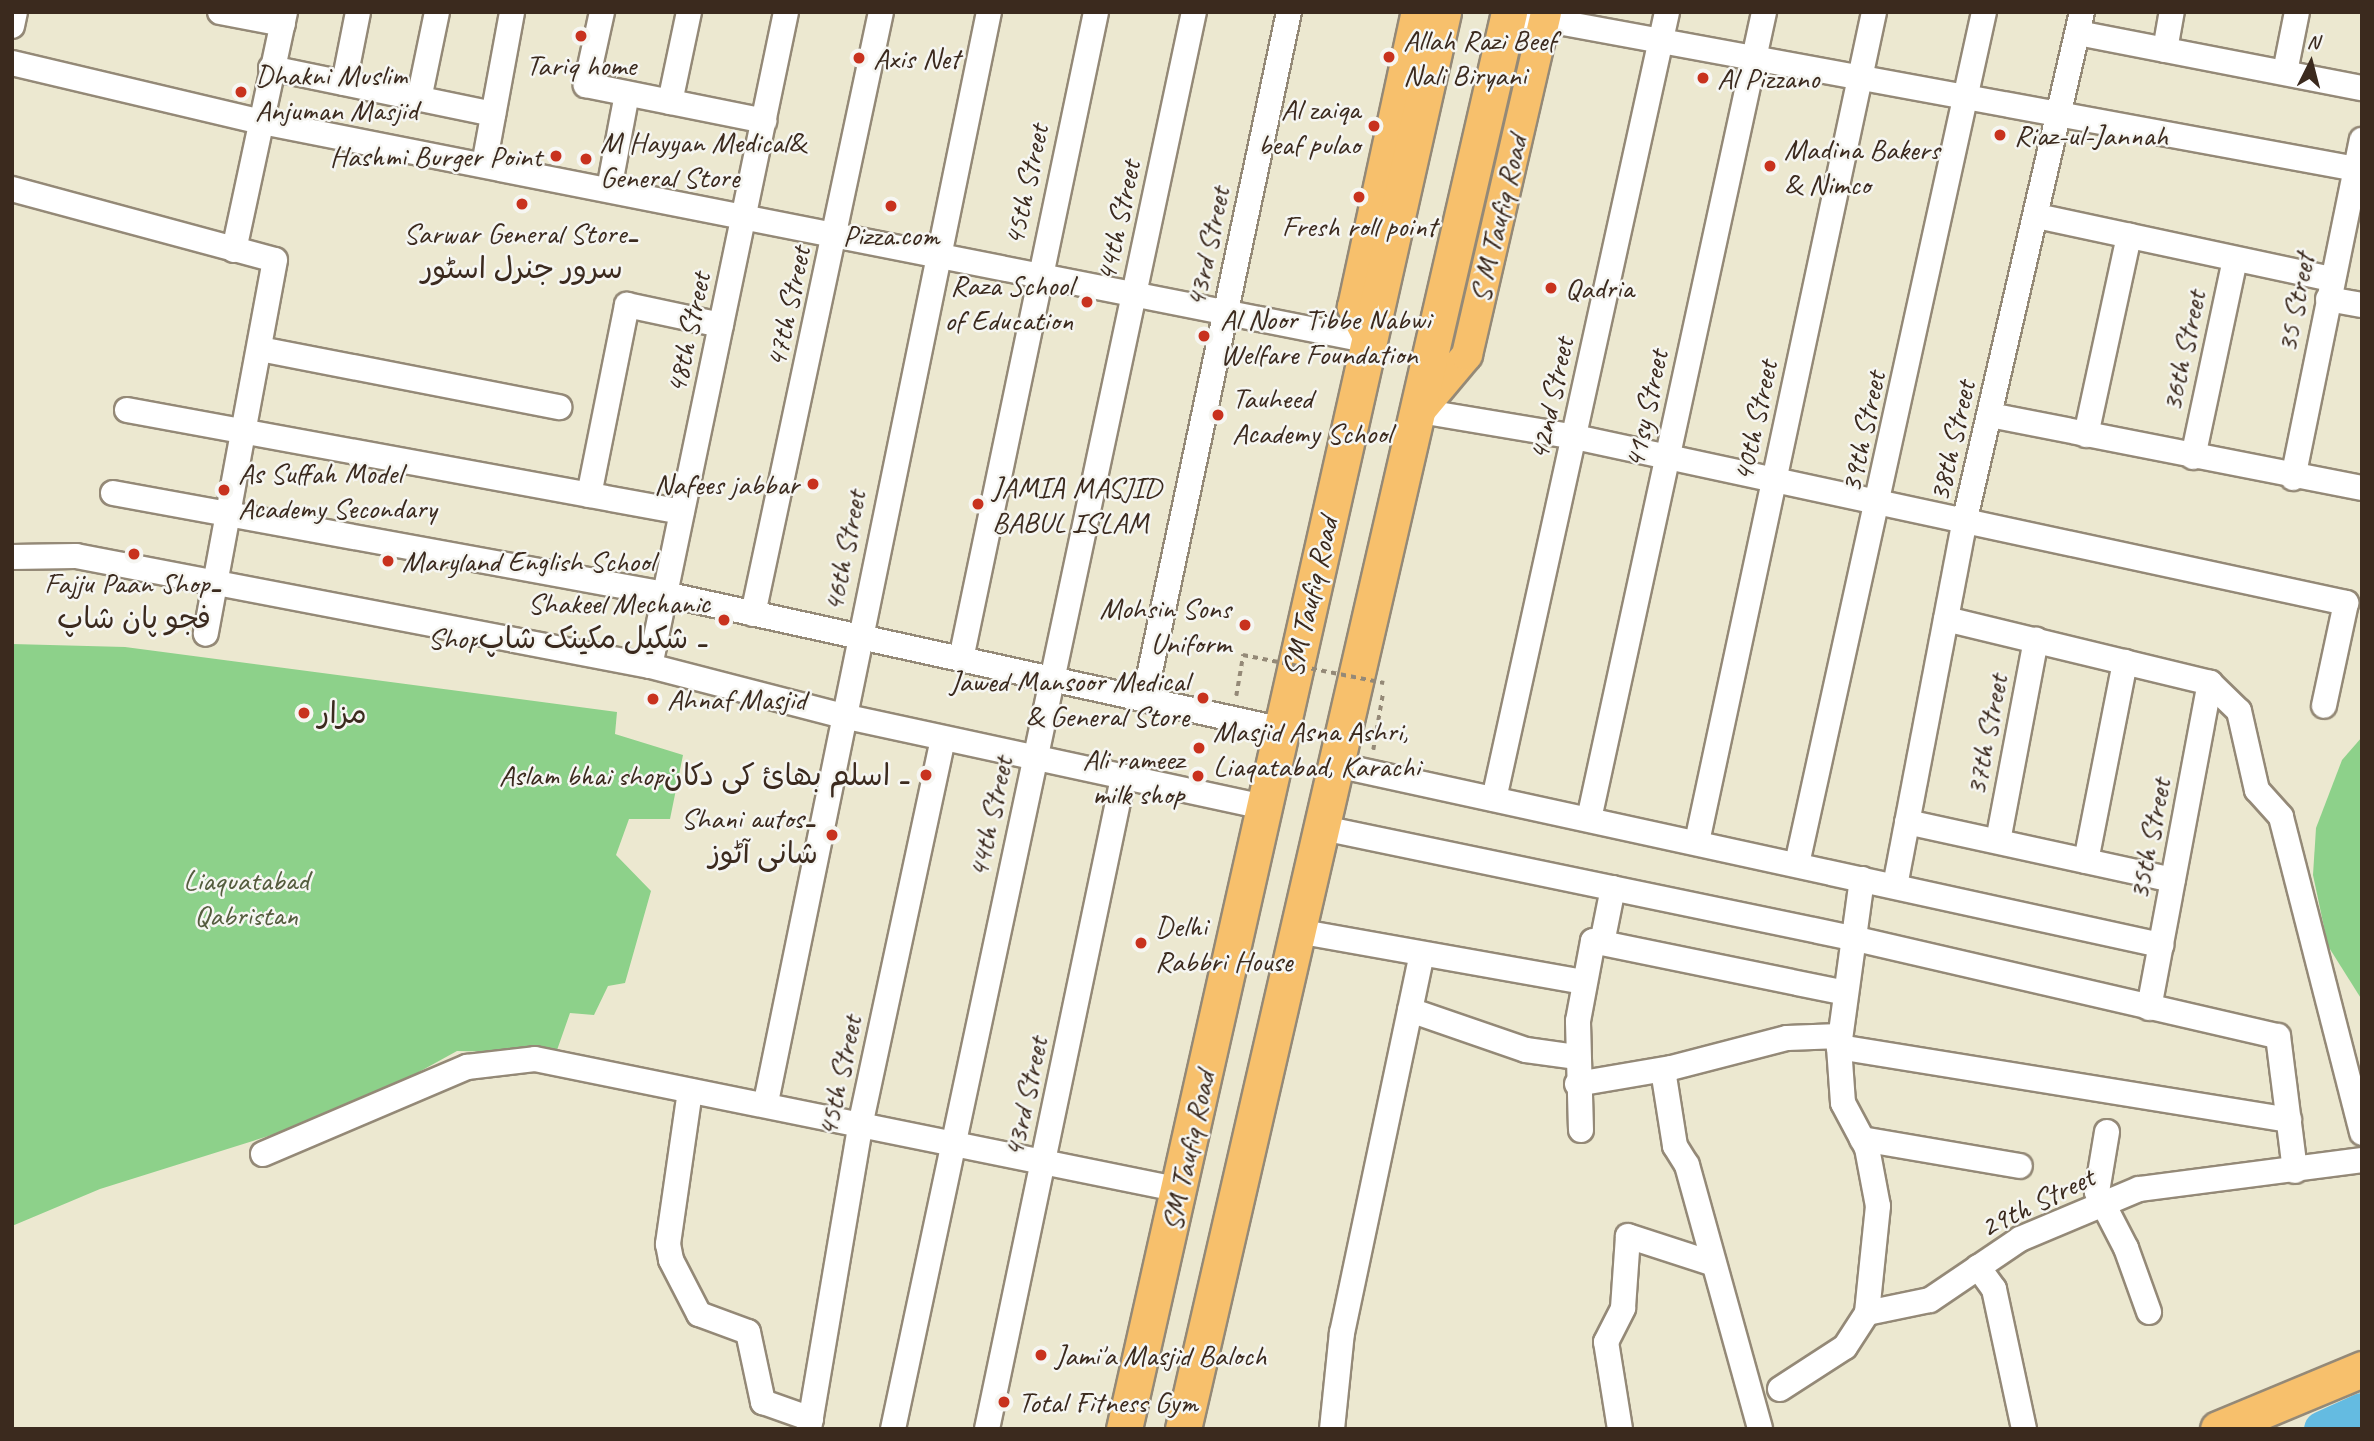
<!DOCTYPE html>
<meta charset="utf-8">
<style>
body{margin:0}
#map{position:relative;width:2374px;height:1441px;overflow:hidden;background:#ece8d0;font-family:Caveat,"Playpen Sans Arabic",sans-serif}
div>[style]{position:absolute}
[style*='--x']{left:calc(var(--x)*1px);top:calc(var(--y)*1px);width:calc(var(--w)*1px);rotate:calc(var(--a)*1deg)}
.green>*{inset:0;background:#8dd18a}
.river>*{height:37px;margin:-18.5px;padding:0 18.5px;transform-origin:18.5px;border-radius:18.5px;background:#64bbe1}
.path>*{height:3.5px;margin-top:-1.75px;transform-origin:0;background:repeating-linear-gradient(90deg,#948977 0 5px,transparent 0 10px)}
.roads{filter:drop-shadow(2px 0 #948977) drop-shadow(-2px 0 #948977) drop-shadow(0 2px #948977) drop-shadow(0 -2px #948977)}
.minor>*{height:24px;margin:-12px;padding:0 12px;transform-origin:12px;border-radius:12px;background:#fff}
.major>*{height:30px;margin:-15px;padding:0 15px;transform-origin:15px;border-radius:15px;background:#f7c06c}
.highway>*{height:35px;margin:-17.5px;padding:0 17.5px;transform-origin:17.5px;border-radius:17.5px;background:#f7c06c}
.path-bridge>*{height:3.5px;margin-top:-1.75px;transform-origin:0;background:repeating-linear-gradient(90deg,#948977 0 5px,transparent 0 10px)}
.dots>*{width:19px;height:19px;translate:-50% -50%;box-sizing:border-box;border:4px solid #f6f6f2;border-radius:50%}
span{translate:-50% -50%;white-space:nowrap;text-align:center;line-height:1.15;-webkit-text-stroke:5px #f6f6f2;paint-order:stroke}
.poi-label{font-size:30px;color:#3b2a1e}
.left{translate:0 -50%;text-align:left}
.right{translate:-100% -50%;text-align:right}
.street-label{font-size:30px;color:#3b2a1e}
.park-label{font-size:30px;color:#545c3e}
.frame{position:absolute;inset:0;border:14px solid #3b2a1e;pointer-events:none}
.north{position:absolute;left:2276px;top:28px;width:70px;height:70px;-webkit-text-stroke:5px #f6f6f2;paint-order:stroke;rotate:6deg;font-size:19px;font-weight:700;line-height:28px;text-align:center;color:#3b2a1e}
.north::after{content:'';display:block;margin:auto;width:24px;height:32px;background:#3b2a1e;clip-path:polygon(50% 0,100% 100%,50% 72%,0 100%)}
</style>
<div id="map">
<div class="green">
<i style="clip-path:polygon(12px 644px,125px 647px,617px 712px,615px 734px,683px 755px,670px 819px,629px 819px,616px 855px,651px 891px,625px 983px,608px 986px,594px 1015px,570px 1013px,556px 1053px,457px 1051px,348px 1111px,100px 1189px,12px 1226px)"></i>
<i style="clip-path:polygon(2362px 737px,2362px 1000px,2328px 946px,2313px 875px,2316px 828px,2342px 760px)"></i>
</div>
<div class="river">
<i style="--x:2322;--y:1429;--w:44;--a:-24.2"></i>
</div>
<div class="path">
<i style="--x:1236;--y:696;--w:42;--a:-80.3"></i>
<i style="--x:1373;--y:750;--w:59;--a:-80.2"></i>
</div>
<div class="roads">
<div class="minor">
<i style="--x:220;--y:12;--w:64;--a:10.8"></i>
<i style="--x:602;--y:12;--w:75;--a:102.4"></i>
<i style="--x:586;--y:85;--w:182;--a:11.4"></i>
<i style="--x:1509;--y:13;--w:867;--a:10.43"></i>
<i style="--x:12;--y:26;--w:14;--a:-78"></i>
<i style="--x:2078;--y:33;--w:289;--a:11"></i>
<i style="--x:2165;--y:50;--w:39;--a:-80"></i>
<i style="--x:12;--y:63;--w:252;--a:13.3"></i>
<i style="--x:257;--y:121;--w:1135;--a:11.18"></i>
<i style="--x:271;--y:68;--w:227;--a:11.7"></i>
<i style="--x:2285;--y:72;--w:61;--a:-78.7"></i>
<i style="--x:344;--y:83;--w:72;--a:-78.8"></i>
<i style="--x:419;--y:99;--w:89;--a:-78.3"></i>
<i style="--x:670;--y:102;--w:92;--a:-78.1"></i>
<i style="--x:484;--y:165;--w:156;--a:-79.6"></i>
<i style="--x:12;--y:189;--w:272;--a:15.1"></i>
<i style="--x:275;--y:260;--w:380;--a:100.5"></i>
<i style="--x:609;--y:189;--w:97;--a:-79.3"></i>
<i style="--x:2037;--y:216;--w:302;--a:12.1"></i>
<i style="--x:234;--y:250;--w:243;--a:-77.9"></i>
<i style="--x:2328;--y:299;--w:35;--a:10"></i>
<i style="--x:260;--y:349;--w:305;--a:11"></i>
<i style="--x:127;--y:410;--w:564;--a:10.41"></i>
<i style="--x:1420;--y:411;--w:157;--a:9.5"></i>
<i style="--x:1575;--y:437;--w:789;--a:12.15"></i>
<i style="--x:2346;--y:603;--w:105;--a:102.1"></i>
<i style="--x:1990;--y:415;--w:379;--a:11.1"></i>
<i style="--x:2086;--y:435;--w:204;--a:-77.8"></i>
<i style="--x:2193;--y:457;--w:202;--a:-78"></i>
<i style="--x:2293;--y:478;--w:345;--a:-78.5"></i>
<i style="--x:113;--y:493;--w:561;--a:10.37"></i>
<i style="--x:665;--y:594;--w:629;--a:12.4"></i>
<i style="--x:589;--y:495;--w:194;--a:-78.7"></i>
<i style="--x:627;--y:305;--w:96;--a:12"></i>
<i style="--x:12;--y:557;--w:64;--a:-0.9"></i>
<i style="--x:76;--y:556;--w:584;--a:10.85"></i>
<i style="--x:650;--y:666;--w:199;--a:14.5"></i>
<i style="--x:843;--y:716;--w:428;--a:12.2"></i>
<i style="--x:753;--y:614;--w:615;--a:-78"></i>
<i style="--x:1946;--y:619;--w:272;--a:13.6"></i>
<i style="--x:2210;--y:683;--w:40;--a:44"></i>
<i style="--x:2239;--y:711;--w:81;--a:77.2"></i>
<i style="--x:2257;--y:790;--w:36;--a:48"></i>
<i style="--x:2281;--y:817;--w:326;--a:75.6"></i>
<i style="--x:961;--y:659;--w:661;--a:-78.21"></i>
<i style="--x:650;--y:666;--w:668;--a:-78.25"></i>
<i style="--x:1144;--y:700;--w:703;--a:-78.1"></i>
<i style="--x:1332;--y:764;--w:849;--a:12.32"></i>
<i style="--x:1494;--y:799;--w:806;--a:-77.6"></i>
<i style="--x:1589;--y:819;--w:826;--a:-77.76"></i>
<i style="--x:1907;--y:822;--w:272;--a:12.3"></i>
<i style="--x:1318;--y:827;--w:545;--a:11.74"></i>
<i style="--x:1852;--y:938;--w:437;--a:13"></i>
<i style="--x:2278;--y:1036;--w:136;--a:82.8"></i>
<i style="--x:1998;--y:841;--w:205;--a:-79.3"></i>
<i style="--x:1697;--y:842;--w:849;--a:-77.96"></i>
<i style="--x:2086;--y:861;--w:203;--a:-78.9"></i>
<i style="--x:1797;--y:864;--w:872;--a:-77.62"></i>
<i style="--x:1862;--y:879;--w:170;--a:97.8"></i>
<i style="--x:1839;--y:1047;--w:56;--a:85.9"></i>
<i style="--x:1843;--y:1103;--w:51;--a:61.9"></i>
<i style="--x:1867;--y:1148;--w:59;--a:79.3"></i>
<i style="--x:1878;--y:1206;--w:108;--a:95.9"></i>
<i style="--x:1895;--y:886;--w:369;--a:-79.2"></i>
<i style="--x:1964;--y:523;--w:524;--a:-77"></i>
<i style="--x:1613;--y:888;--w:56;--a:101.3"></i>
<i style="--x:1602;--y:943;--w:248;--a:11.6"></i>
<i style="--x:1297;--y:931;--w:291;--a:10.1"></i>
<i style="--x:2149;--y:1008;--w:331;--a:-79.4"></i>
<i style="--x:1410;--y:1010;--w:123;--a:19"></i>
<i style="--x:1526;--y:1050;--w:50;--a:8"></i>
<i style="--x:1839;--y:1047;--w:456;--a:9.2"></i>
<i style="--x:1663;--y:1070;--w:77;--a:81"></i>
<i style="--x:1675;--y:1146;--w:22;--a:58"></i>
<i style="--x:1687;--y:1165;--w:273;--a:74.5"></i>
<i style="--x:1577;--y:1084;--w:95;--a:-9.7"></i>
<i style="--x:1671;--y:1068;--w:120;--a:-14.5"></i>
<i style="--x:1787;--y:1038;--w:53;--a:-2.2"></i>
<i style="--x:690;--y:1091;--w:155;--a:98.2"></i>
<i style="--x:668;--y:1244;--w:16;--a:79"></i>
<i style="--x:671;--y:1260;--w:61;--a:62.6"></i>
<i style="--x:699;--y:1314;--w:52;--a:20.2"></i>
<i style="--x:748;--y:1332;--w:72;--a:77.9"></i>
<i style="--x:763;--y:1402;--w:51;--a:19.5"></i>
<i style="--x:766;--y:1102;--w:1113;--a:-78.44"></i>
<i style="--x:1581;--y:1130;--w:109;--a:-91.6"></i>
<i style="--x:1578;--y:1021;--w:81;--a:-79.4"></i>
<i style="--x:1593;--y:941;--w:9;--a:13"></i>
<i style="--x:2107;--y:1132;--w:61;--a:99.5"></i>
<i style="--x:2097;--y:1192;--w:63;--a:62.6"></i>
<i style="--x:2126;--y:1248;--w:68;--a:70.2"></i>
<i style="--x:1862;--y:1139;--w:160;--a:9.7"></i>
<i style="--x:263;--y:1154;--w:222;--a:-23.1"></i>
<i style="--x:467;--y:1067;--w:68;--a:-6.7"></i>
<i style="--x:535;--y:1059;--w:659;--a:11.46"></i>
<i style="--x:1978;--y:1267;--w:27;--a:54"></i>
<i style="--x:1994;--y:1289;--w:143;--a:77.9"></i>
<i style="--x:1780;--y:1389;--w:77;--a:-32.9"></i>
<i style="--x:1845;--y:1347;--w:40;--a:-57.1"></i>
<i style="--x:1867;--y:1313;--w:64;--a:-11.7"></i>
<i style="--x:1930;--y:1300;--w:109;--a:-34.1"></i>
<i style="--x:2020;--y:1239;--w:129;--a:-22.8"></i>
<i style="--x:2139;--y:1189;--w:225;--a:-7.4"></i>
<i style="--x:809;--y:1429;--w:307;--a:-80.4"></i>
<i style="--x:860;--y:1126;--w:396;--a:-77.9"></i>
<i style="--x:893;--y:1429;--w:1449;--a:-78.01"></i>
<i style="--x:987;--y:1429;--w:665;--a:-78.2"></i>
<i style="--x:1332;--y:1429;--w:97;--a:-84.1"></i>
<i style="--x:1342;--y:1333;--w:387;--a:-78.1"></i>
<i style="--x:1620;--y:1429;--w:88;--a:-99.1"></i>
<i style="--x:1606;--y:1342;--w:38;--a:-63"></i>
<i style="--x:1623;--y:1308;--w:72;--a:-86"></i>
<i style="--x:1628;--y:1236;--w:87;--a:18"></i>
</div>
<div class="major">
<i style="--x:1370;--y:341;--w:38;--a:-117"></i>
<i style="--x:1353;--y:307;--w:302;--a:-77.8"></i>
<i style="--x:1420;--y:411;--w:73;--a:-50"></i>
<i style="--x:1467;--y:355;--w:352;--a:-77"></i>
</div>
<div class="highway">
<i style="--x:1124;--y:1429;--w:1452;--a:-77.31"></i>
<i style="--x:1183;--y:1429;--w:1454;--a:-77.04"></i>
<i style="--x:2218;--y:1429;--w:156;--a:-22.6"></i>
</div>
</div>
<div class="path-bridge">
<i style="--x:1243;--y:655;--w:144;--a:11.2"></i>
</div>
<div class="dots">
<i style="left:581px;top:36px;background:#c8321e"></i>
<i style="left:1389px;top:57px;background:#c8321e"></i>
<i style="left:859px;top:58px;background:#c8321e"></i>
<i style="left:1703px;top:78px;background:#c8321e"></i>
<i style="left:241px;top:92px;background:#c8321e"></i>
<i style="left:1374px;top:126px;background:#c8321e"></i>
<i style="left:2000px;top:135px;background:#c8321e"></i>
<i style="left:556px;top:156px;background:#c8321e"></i>
<i style="left:586px;top:159px;background:#c8321e"></i>
<i style="left:1770px;top:166px;background:#c8321e"></i>
<i style="left:1359px;top:197px;background:#c8321e"></i>
<i style="left:522px;top:204px;background:#c8321e"></i>
<i style="left:891px;top:206px;background:#c8321e"></i>
<i style="left:1551px;top:288px;background:#c8321e"></i>
<i style="left:1087px;top:302px;background:#c8321e"></i>
<i style="left:1204px;top:336px;background:#c8321e"></i>
<i style="left:1218px;top:415px;background:#c8321e"></i>
<i style="left:813px;top:484px;background:#c8321e"></i>
<i style="left:224px;top:490px;background:#c8321e"></i>
<i style="left:978px;top:504px;background:#c8321e"></i>
<i style="left:134px;top:554px;background:#c8321e"></i>
<i style="left:388px;top:561px;background:#c8321e"></i>
<i style="left:724px;top:620px;background:#c8321e"></i>
<i style="left:1245px;top:625px;background:#c8321e"></i>
<i style="left:1203px;top:698px;background:#c8321e"></i>
<i style="left:653px;top:699px;background:#c8321e"></i>
<i style="left:304px;top:713px;background:#c8321e"></i>
<i style="left:1199px;top:748px;background:#c8321e"></i>
<i style="left:926px;top:775px;background:#c8321e"></i>
<i style="left:1198px;top:776px;background:#c8321e"></i>
<i style="left:832px;top:835px;background:#c8321e"></i>
<i style="left:1141px;top:943px;background:#c8321e"></i>
<i style="left:1041px;top:1355px;background:#c8321e"></i>
<i style="left:1004px;top:1402px;background:#c8321e"></i>
</div>
<div class="poi-label">
<span class="left" style="left:1403px;top:57px">Allah Razi Beef<br>Nali Biryani</span>
<span class="left" style="left:873px;top:58px">Axis Net</span>
<span style="left:581px;top:65px">Tariq home</span>
<span class="left" style="left:255px;top:92px">Dhakni Muslim<br>Anjuman Masjid</span>
<span class="left" style="left:1717px;top:78px">Al Pizzano</span>
<span class="right" style="left:1360px;top:126px">Al zaiqa<br>beaf pulao</span>
<span class="left" style="left:2014px;top:135px">Riaz-ul-Jannah</span>
<span class="left" style="left:600px;top:159px">M Hayyan Medical&amp;<br>General Store</span>
<span class="left" style="left:1784px;top:166px">Madina Bakers<br>&amp; Nimco</span>
<span class="right" style="left:542px;top:156px">Hashmi Burger Point</span>
<span style="left:1359px;top:226px">Fresh roll point</span>
<span style="left:522px;top:250px">Sarwar General Store۔<br>سرور جنرل اسٹور</span>
<span style="left:891px;top:235px">Pizza.com</span>
<span class="right" style="left:1073px;top:302px">Raza School<br>of Education</span>
<span class="left" style="left:1565px;top:288px">Qadria</span>
<span class="left" style="left:1220px;top:336px">Al Noor Tibbe Nabwi<br>Welfare Foundation</span>
<span class="left" style="left:1232px;top:415px">Tauheed<br>Academy School</span>
<span class="left" style="left:238px;top:490px">As Suffah Model<br>Academy Secondary</span>
<span class="right" style="left:799px;top:484px">Nafees jabbar</span>
<span class="left" style="left:992px;top:504px">JAMIA MASJID<br>BABUL ISLAM</span>
<span class="left" style="left:402px;top:561px">Maryland English School</span>
<span style="left:134px;top:600px">Fajju Paan Shop۔<br>فجو پان شاپ</span>
<span class="right" style="left:710px;top:620px">Shakeel Mechanic<br>Shop۔ شکیل مکینک شاپ</span>
<span class="right" style="left:1231px;top:625px">Mohsin Sons<br>Uniform</span>
<span class="right" style="left:1189px;top:698px">Jawed Mansoor Medical<br>&amp; General Store</span>
<span class="left" style="left:667px;top:699px">Ahnaf Masjid</span>
<span class="left" style="left:318px;top:713px">مزار</span>
<span class="left" style="left:1213px;top:748px">Masjid Asna Ashri,<br>Liaqatabad, Karachi</span>
<span class="right" style="left:1184px;top:776px">Ali rameez<br>milk shop</span>
<span class="right" style="left:912px;top:775px">Aslam bhai shop۔ اسلم بھائ کی دکان</span>
<span class="right" style="left:818px;top:835px">Shani autos۔<br>شانی آٹوز</span>
<span class="left" style="left:1155px;top:943px">Delhi<br>Rabbri House</span>
<span class="left" style="left:1055px;top:1355px">Jami'a Masjid Baloch</span>
<span class="left" style="left:1018px;top:1402px">Total Fitness Gym</span>
</div>
<div class="street-label">
<span style="left:1026px;top:185px;rotate:-78deg">45th Street</span>
<span style="left:1498px;top:219px;rotate:-77deg">S M Taufiq Road</span>
<span style="left:1118px;top:221px;rotate:-78deg">44th Street</span>
<span style="left:1207px;top:247px;rotate:-78deg">43rd Street</span>
<span style="left:2295px;top:303px;rotate:-79deg">35 Street</span>
<span style="left:788px;top:307px;rotate:-78deg">47th Street</span>
<span style="left:688px;top:333px;rotate:-78deg">48th Street</span>
<span style="left:2183px;top:351px;rotate:-78deg">36th Street</span>
<span style="left:1551px;top:399px;rotate:-78deg">42nd Street</span>
<span style="left:1646px;top:409px;rotate:-78deg">41sy Street</span>
<span style="left:1755px;top:421px;rotate:-78deg">40th Street</span>
<span style="left:1863px;top:432px;rotate:-78deg">39th Street</span>
<span style="left:1952px;top:441px;rotate:-77deg">38th Street</span>
<span style="left:844px;top:551px;rotate:-79deg">46th Street</span>
<span style="left:1310px;top:597px;rotate:-77deg">SM Taufiq Road</span>
<span style="left:1986px;top:735px;rotate:-79deg">37th Street</span>
<span style="left:990px;top:817px;rotate:-78deg">44th Street</span>
<span style="left:2149px;top:839px;rotate:-79deg">35th Street</span>
<span style="left:839px;top:1076px;rotate:-78deg">45th Street</span>
<span style="left:1025px;top:1097px;rotate:-78deg">43rd Street</span>
<span style="left:1188px;top:1151px;rotate:-78deg">SM Taufiq Road</span>
<span style="left:2037px;top:1202px;rotate:-26deg">29th Street</span>
</div>
<div class="park-label">
<span style="left:246px;top:897px">Liaquatabad<br>Qabristan</span>
</div>
<div class="frame"></div>
<div class="north">N</div>
</div>
